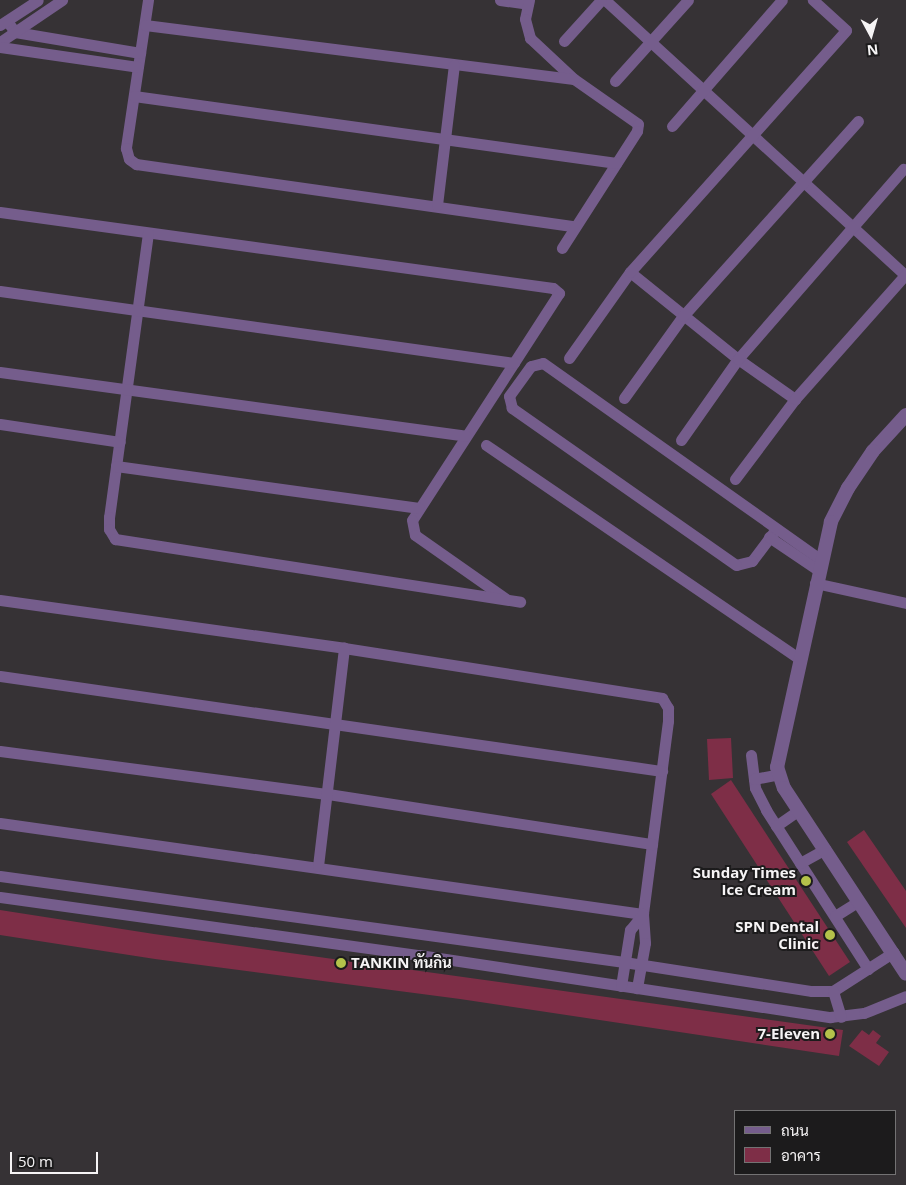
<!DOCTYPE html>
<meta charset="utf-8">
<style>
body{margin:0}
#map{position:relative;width:906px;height:1185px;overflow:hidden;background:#363235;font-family:"Open Sans",Sarabun,sans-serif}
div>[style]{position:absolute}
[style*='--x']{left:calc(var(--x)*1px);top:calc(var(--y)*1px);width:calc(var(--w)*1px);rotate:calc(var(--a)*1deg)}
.building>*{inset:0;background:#7e2e47}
.minor>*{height:11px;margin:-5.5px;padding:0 5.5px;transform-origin:5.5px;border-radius:5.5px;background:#755d8c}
.tertiary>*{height:14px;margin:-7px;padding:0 7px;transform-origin:7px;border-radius:7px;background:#755d8c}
.dots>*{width:14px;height:14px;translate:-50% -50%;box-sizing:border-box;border:2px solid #1c1b1c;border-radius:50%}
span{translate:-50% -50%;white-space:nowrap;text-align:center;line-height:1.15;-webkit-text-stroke:4px #1c1b1c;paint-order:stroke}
.poi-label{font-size:15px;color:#f6f4f5;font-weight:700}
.right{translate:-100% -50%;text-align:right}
.left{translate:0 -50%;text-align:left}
.legend{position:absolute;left:734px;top:1110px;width:162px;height:65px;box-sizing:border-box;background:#1c1b1c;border:1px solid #737273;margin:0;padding:6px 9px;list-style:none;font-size:15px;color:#f6f4f5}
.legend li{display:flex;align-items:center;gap:10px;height:25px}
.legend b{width:25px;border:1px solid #737273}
.north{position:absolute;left:846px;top:10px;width:50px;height:50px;-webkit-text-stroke:4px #1c1b1c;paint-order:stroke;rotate:174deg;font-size:14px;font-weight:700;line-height:20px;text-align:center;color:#f6f4f5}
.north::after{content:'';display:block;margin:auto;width:18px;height:22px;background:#f6f4f5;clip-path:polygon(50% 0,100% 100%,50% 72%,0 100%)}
.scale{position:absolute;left:10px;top:1152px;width:88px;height:22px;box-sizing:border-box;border:2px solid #f6f4f5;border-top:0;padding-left:6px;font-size:15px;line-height:18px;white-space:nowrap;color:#f6f4f5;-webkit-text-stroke:4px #1c1b1c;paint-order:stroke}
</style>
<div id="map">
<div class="building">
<i style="clip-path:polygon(731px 738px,733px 778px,709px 780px,707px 739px)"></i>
<i style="clip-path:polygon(731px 780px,850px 962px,829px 976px,711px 794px)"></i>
<i style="clip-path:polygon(864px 830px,906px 891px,906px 928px,847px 842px)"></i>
<i style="clip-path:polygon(0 910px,154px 934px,843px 1030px,839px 1056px,460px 999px,155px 959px,0 935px)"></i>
<i style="clip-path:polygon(862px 1030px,869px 1035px,873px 1030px,881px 1036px,876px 1043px,889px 1052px,879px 1066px,849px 1046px)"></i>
</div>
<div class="minor">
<i style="--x:148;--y:0;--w:150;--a:98.5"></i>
<i style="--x:126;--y:148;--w:11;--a:75"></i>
<i style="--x:129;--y:159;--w:9;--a:36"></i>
<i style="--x:136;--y:164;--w:442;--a:8.1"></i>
<i style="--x:500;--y:0;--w:28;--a:8"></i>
<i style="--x:529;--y:0;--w:19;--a:102"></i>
<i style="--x:525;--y:19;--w:20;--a:75"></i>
<i style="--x:530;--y:38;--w:60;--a:43"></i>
<i style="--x:574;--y:79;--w:78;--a:35.1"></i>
<i style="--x:638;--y:124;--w:7;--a:98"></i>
<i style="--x:637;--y:131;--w:139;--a:122.7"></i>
<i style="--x:605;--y:0;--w:408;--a:42.5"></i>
<i style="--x:7;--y:21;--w:14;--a:54"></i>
<i style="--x:15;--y:32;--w:127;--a:9.5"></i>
<i style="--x:0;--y:25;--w:45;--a:-33.3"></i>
<i style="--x:145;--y:25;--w:432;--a:7.2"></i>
<i style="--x:564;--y:41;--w:55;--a:-47.9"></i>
<i style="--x:0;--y:42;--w:75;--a:-34.1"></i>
<i style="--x:0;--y:47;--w:139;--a:8.2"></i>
<i style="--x:615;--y:81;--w:109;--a:-48"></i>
<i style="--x:134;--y:96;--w:487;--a:7.9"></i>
<i style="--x:672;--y:126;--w:167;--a:-48.9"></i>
<i style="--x:437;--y:205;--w:141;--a:-83.1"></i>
<i style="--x:0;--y:212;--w:558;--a:7.83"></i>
<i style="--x:553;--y:288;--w:8;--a:40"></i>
<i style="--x:559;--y:293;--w:270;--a:122.9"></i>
<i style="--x:412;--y:520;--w:15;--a:79"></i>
<i style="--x:415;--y:535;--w:111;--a:35.1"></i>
<i style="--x:148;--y:233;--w:287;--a:97.8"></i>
<i style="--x:109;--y:517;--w:12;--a:90"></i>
<i style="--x:109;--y:529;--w:12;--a:59"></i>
<i style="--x:115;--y:539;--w:410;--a:8.8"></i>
<i style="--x:630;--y:272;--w:139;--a:38.9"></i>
<i style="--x:738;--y:359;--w:70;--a:35.1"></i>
<i style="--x:0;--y:291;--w:519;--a:7.97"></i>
<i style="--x:569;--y:358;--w:105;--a:-54.7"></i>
<i style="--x:630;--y:272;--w:324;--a:-48.2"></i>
<i style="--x:846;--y:30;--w:45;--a:-137.7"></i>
<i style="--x:0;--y:372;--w:470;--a:7.8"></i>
<i style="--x:624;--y:398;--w:101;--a:-54.3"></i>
<i style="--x:683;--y:316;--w:262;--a:-48.1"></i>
<i style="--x:0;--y:424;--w:121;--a:8.5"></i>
<i style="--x:681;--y:440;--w:99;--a:-54.9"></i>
<i style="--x:738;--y:359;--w:252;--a:-49"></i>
<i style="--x:486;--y:445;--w:380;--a:34.3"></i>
<i style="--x:116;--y:466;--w:306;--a:7.9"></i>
<i style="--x:735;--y:479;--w:100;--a:-53.1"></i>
<i style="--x:795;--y:399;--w:167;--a:-48.4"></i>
<i style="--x:776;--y:529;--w:40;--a:127"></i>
<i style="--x:752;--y:561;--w:16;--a:166"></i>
<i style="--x:736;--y:565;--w:274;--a:-145"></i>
<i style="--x:512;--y:408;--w:12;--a:-104"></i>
<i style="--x:509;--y:396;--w:37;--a:-54"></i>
<i style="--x:531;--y:366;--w:12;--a:-14"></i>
<i style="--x:543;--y:363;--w:339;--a:35.3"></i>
<i style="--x:769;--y:537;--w:59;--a:34"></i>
<i style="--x:815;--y:583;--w:93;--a:12.4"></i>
<i style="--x:0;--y:600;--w:347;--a:7.9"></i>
<i style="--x:344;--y:648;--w:322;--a:8.9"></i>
<i style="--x:662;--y:698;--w:12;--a:59"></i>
<i style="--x:668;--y:708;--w:13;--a:90"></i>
<i style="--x:668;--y:721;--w:195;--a:97.4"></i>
<i style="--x:643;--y:914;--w:29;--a:86"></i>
<i style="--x:645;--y:943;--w:46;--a:100.1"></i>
<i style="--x:0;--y:676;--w:669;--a:8.17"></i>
<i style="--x:0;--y:751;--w:331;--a:7.5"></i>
<i style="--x:328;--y:794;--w:328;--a:8.8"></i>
<i style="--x:751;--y:755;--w:33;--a:83"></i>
<i style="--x:755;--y:788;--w:25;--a:63"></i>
<i style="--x:766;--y:810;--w:189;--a:57.3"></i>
<i style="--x:754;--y:779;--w:26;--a:-11"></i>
<i style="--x:0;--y:823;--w:649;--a:8.06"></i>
<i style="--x:776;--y:826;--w:28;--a:-35"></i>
<i style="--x:800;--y:863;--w:29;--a:-29"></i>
<i style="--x:318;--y:866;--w:220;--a:-83.2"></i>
<i style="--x:0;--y:876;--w:630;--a:7.85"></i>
<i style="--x:624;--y:962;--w:190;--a:8.8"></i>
<i style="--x:812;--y:991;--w:21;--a:0"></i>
<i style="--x:833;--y:991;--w:72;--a:-32.6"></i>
<i style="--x:0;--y:897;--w:423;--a:7.9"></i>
<i style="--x:419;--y:955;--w:416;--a:8.6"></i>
<i style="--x:830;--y:1017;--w:34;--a:-7"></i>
<i style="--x:864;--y:1013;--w:45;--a:-22"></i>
<i style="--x:835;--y:916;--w:28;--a:-32"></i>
<i style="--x:621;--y:986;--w:57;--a:-80.9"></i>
<i style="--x:630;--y:930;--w:21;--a:-51"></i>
<i style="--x:833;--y:991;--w:27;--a:73"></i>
</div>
<div class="tertiary">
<i style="--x:906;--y:415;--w:49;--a:132.5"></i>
<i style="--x:873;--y:451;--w:45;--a:124"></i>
<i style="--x:848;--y:488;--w:38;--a:117"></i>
<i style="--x:831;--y:522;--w:251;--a:102.4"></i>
<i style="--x:777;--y:767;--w:22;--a:72"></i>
<i style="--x:784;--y:788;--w:222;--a:56.7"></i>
</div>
<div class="dots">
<i style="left:806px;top:881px;background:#b4c24a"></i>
<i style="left:830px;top:935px;background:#b4c24a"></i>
<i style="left:341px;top:963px;background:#b4c24a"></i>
<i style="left:830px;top:1034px;background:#b4c24a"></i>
</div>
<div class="poi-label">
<span class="right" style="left:796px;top:881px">Sunday Times<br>Ice Cream</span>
<span class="right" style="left:819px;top:935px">SPN Dental<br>Clinic</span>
<span class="left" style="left:351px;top:963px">TANKIN ทันกิน</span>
<span class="right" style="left:820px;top:1034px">7-Eleven</span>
</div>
<ul class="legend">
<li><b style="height:6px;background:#755d8c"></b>ถนน</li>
<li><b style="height:14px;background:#7e2e47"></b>อาคาร</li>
</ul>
<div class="north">N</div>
<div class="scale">50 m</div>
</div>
